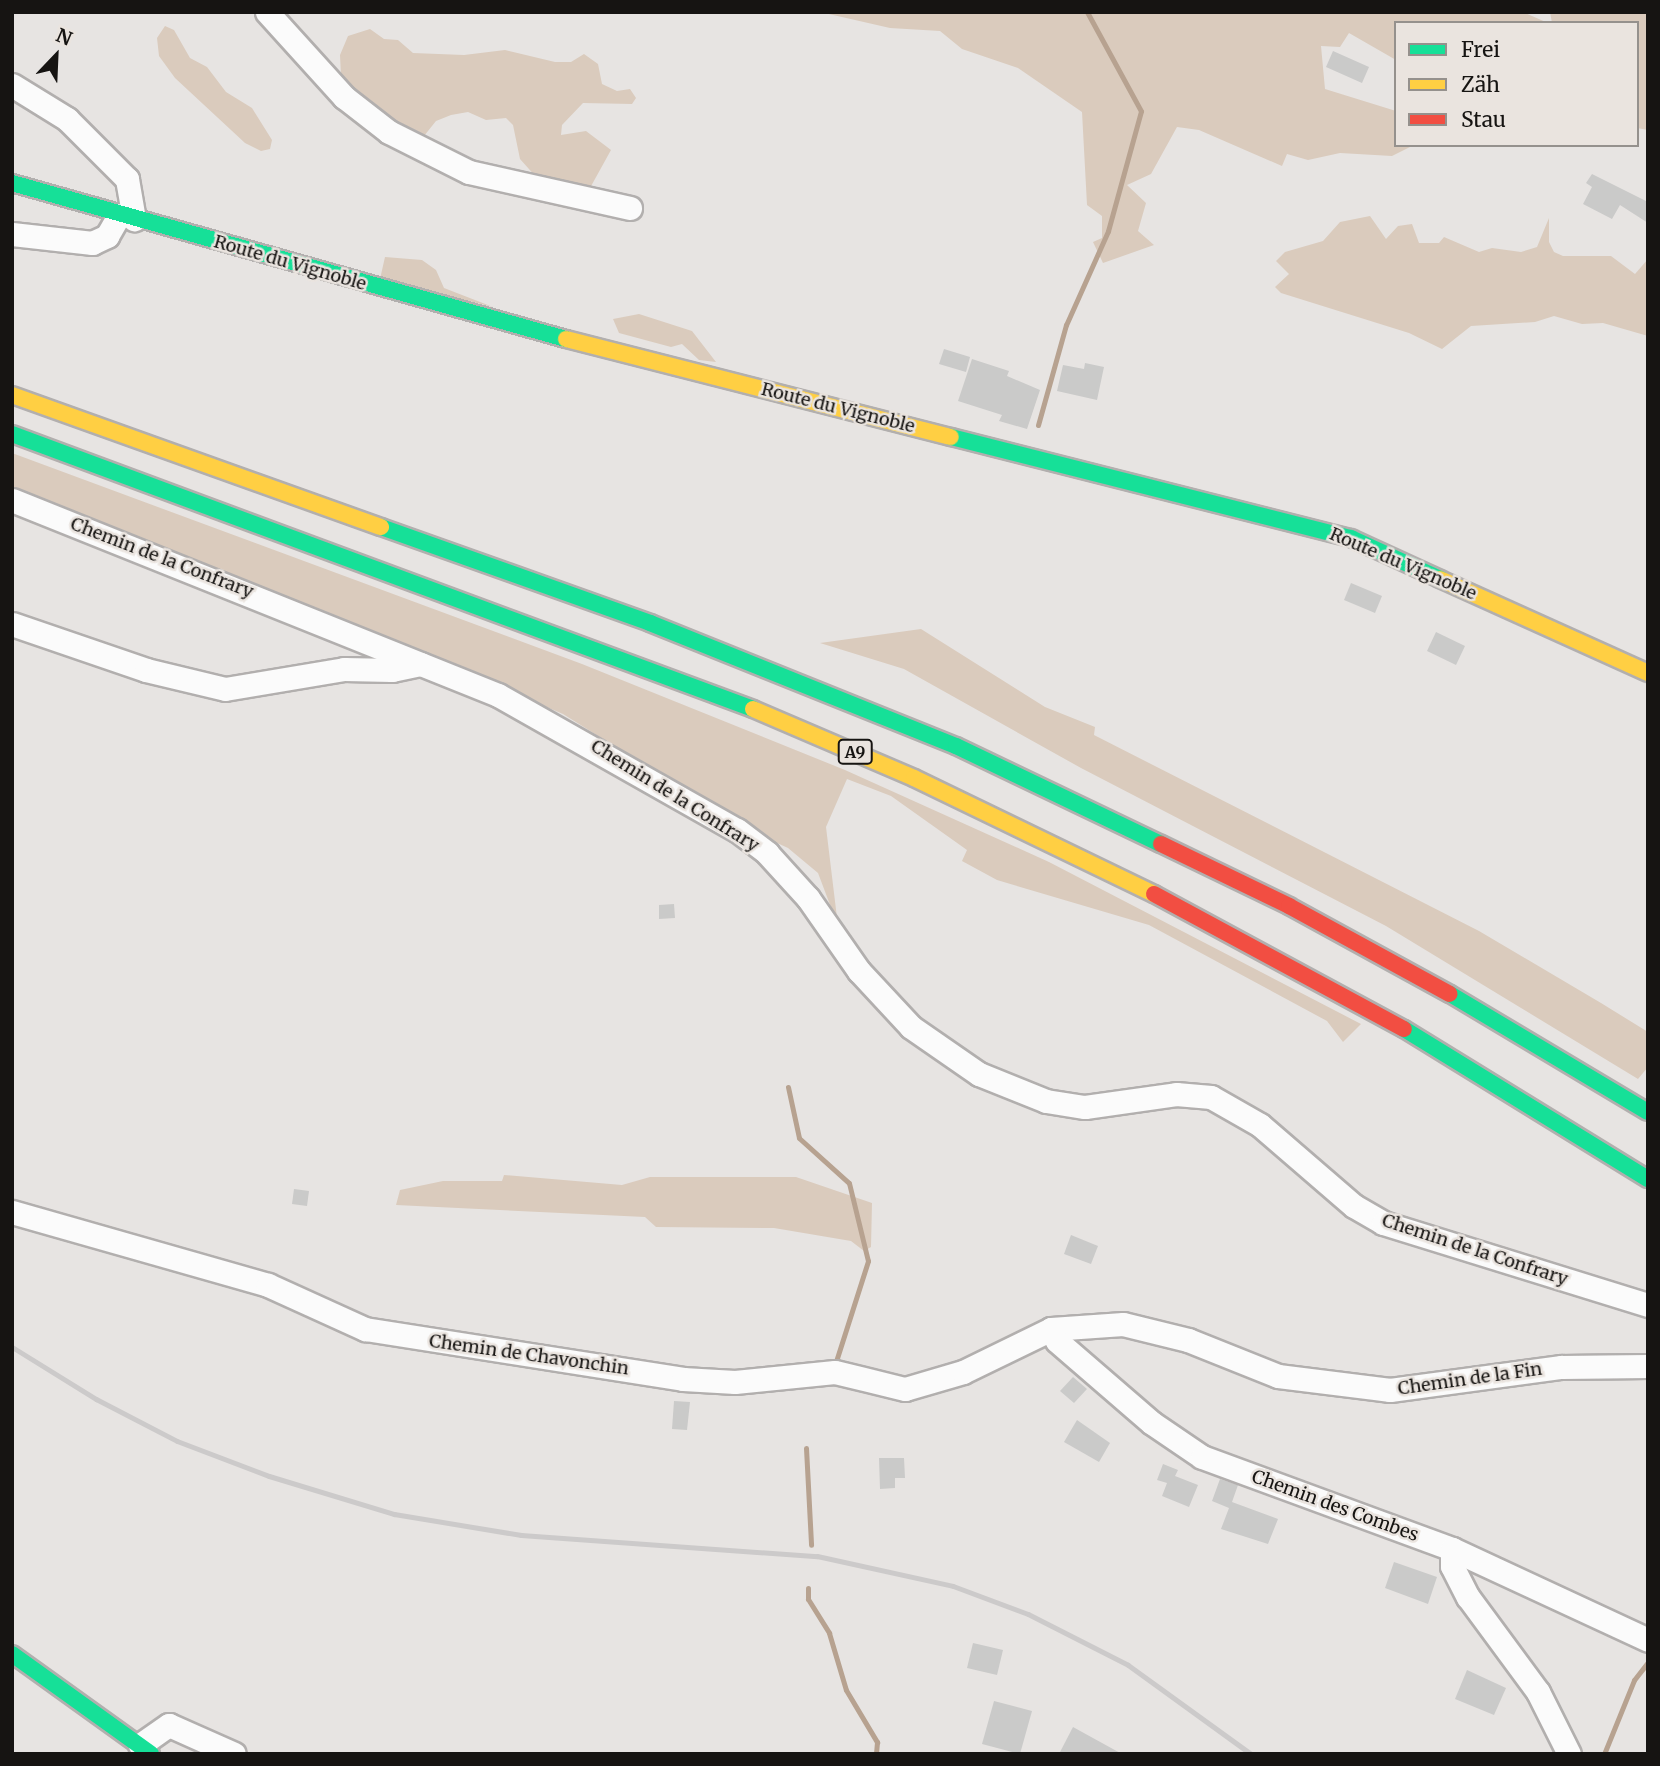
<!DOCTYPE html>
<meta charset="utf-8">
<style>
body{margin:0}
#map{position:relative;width:1660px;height:1766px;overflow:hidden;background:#e7e4e2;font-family:Merriweather,serif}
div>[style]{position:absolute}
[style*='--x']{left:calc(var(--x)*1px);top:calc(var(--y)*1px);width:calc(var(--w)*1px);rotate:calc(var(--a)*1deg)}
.green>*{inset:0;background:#dacbbd}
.stream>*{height:5px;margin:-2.5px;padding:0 2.5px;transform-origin:2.5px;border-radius:2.5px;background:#b7a290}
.building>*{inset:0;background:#cacac9}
.roads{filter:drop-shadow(2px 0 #b2afae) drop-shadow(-2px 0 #b2afae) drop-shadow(0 2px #b2afae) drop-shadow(0 -2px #b2afae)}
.street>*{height:23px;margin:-11.5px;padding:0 11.5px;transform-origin:11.5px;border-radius:11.5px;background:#fbfbfb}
.fast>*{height:16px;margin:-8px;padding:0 8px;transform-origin:8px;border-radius:8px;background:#16e098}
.slow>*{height:16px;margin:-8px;padding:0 8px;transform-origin:8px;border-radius:8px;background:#ffcf43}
.jam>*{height:16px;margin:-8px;padding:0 8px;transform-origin:8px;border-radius:8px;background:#f24e42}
.rail>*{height:5px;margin:-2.5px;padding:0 2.5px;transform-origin:2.5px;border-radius:2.5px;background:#cccaca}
span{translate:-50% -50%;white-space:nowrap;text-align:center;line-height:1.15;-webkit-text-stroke:5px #eae4df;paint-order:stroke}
.shield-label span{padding:2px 5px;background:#eae4df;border:2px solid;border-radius:5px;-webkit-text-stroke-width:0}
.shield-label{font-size:16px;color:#161412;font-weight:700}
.street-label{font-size:18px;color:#161412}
.frame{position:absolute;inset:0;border:14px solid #161412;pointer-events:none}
.legend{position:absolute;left:1394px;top:21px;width:245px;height:126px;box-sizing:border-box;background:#eae4df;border:2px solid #95918d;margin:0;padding:9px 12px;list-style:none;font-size:21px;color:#161412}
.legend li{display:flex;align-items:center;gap:14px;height:35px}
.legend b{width:35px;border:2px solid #95918d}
.north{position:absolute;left:21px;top:21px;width:70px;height:70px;-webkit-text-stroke:5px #eae4df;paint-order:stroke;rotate:23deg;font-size:19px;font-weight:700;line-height:28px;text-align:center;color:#161412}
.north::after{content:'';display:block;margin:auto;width:24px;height:32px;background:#161412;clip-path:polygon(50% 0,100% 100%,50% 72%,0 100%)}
</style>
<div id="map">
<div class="green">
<i style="clip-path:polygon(820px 12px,1523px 12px,1548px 23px,1396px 23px,1396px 60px,1349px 33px,1340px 47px,1321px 46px,1325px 89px,1396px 111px,1396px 145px,1414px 145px,1392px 156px,1340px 153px,1308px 160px,1287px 154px,1282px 166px,1199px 130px,1177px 127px,1151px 174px,1127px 185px,1146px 203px,1138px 231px,1154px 245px,1103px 263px,1093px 242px,1102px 238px,1102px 216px,1087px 205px,1082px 112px,1018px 68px,962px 49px,940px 31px,890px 28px)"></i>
<i style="clip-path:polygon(1550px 12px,1648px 12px,1648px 130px,1637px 128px,1637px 23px,1552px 23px)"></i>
<i style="clip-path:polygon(165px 26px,174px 30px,190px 58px,207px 67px,226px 92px,252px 108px,272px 140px,270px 149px,261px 151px,245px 143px,175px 78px,159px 56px,157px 38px)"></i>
<i style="clip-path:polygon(370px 29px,384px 39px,398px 40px,413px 53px,464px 55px,505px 50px,555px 62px,571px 62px,584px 54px,598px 64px,602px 84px,617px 91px,630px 89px,636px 98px,632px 104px,583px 103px,562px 125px,561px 135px,586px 131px,611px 150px,590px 188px,537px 178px,520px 159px,513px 125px,506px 118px,486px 120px,468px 112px,451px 115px,436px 121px,420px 141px,358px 94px,341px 76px,340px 55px,348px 36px)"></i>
<i style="clip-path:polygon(1370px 216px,1386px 239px,1398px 226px,1412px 224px,1419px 243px,1439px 243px,1444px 237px,1479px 252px,1492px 248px,1521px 252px,1537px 247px,1549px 218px,1549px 242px,1554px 252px,1563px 256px,1611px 256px,1635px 274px,1648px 259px,1648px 336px,1603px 323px,1582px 324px,1554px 316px,1535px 322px,1471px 326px,1442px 349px,1409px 333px,1281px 293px,1275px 287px,1289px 274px,1276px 261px,1285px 252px,1323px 241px,1340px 222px)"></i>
<i style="clip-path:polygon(385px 257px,422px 260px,436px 270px,444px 288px,493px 307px,380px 279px)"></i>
<i style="clip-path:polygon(639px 314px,692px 331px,716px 362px,699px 360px,682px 344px,671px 347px,619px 333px,613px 319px)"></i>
<i style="clip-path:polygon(12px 453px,582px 664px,845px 770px,1049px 862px,1361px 1024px,1343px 1042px,1327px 1021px,1149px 925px,997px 880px,962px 861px,967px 850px,891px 796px,847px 779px,826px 827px,838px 926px,818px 873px,788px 848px,749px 830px,563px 714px,386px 638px,12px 493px)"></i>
<i style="clip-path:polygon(921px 629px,1045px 707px,1095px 727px,1094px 735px,1479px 931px,1601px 1003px,1648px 1032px,1648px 1067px,1638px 1079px,1386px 926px,1081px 768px,904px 669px,820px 643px)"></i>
<i style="clip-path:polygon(504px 1175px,622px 1185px,650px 1177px,796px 1177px,872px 1203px,871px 1247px,864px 1251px,851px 1241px,774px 1228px,656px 1227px,645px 1217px,396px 1205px,400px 1190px,443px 1181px,502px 1181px)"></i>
</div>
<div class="stream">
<i style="--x:1038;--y:425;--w:104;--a:-74.4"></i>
<i style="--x:1066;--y:325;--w:103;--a:-65.9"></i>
<i style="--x:1108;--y:231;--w:124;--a:-74.6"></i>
<i style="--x:1141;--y:111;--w:113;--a:-118.6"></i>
<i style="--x:788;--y:1087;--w:52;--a:77.8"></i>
<i style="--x:799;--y:1138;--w:67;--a:42"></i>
<i style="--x:849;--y:1183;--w:80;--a:76.3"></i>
<i style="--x:868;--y:1261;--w:105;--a:107.7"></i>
<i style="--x:806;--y:1448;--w:97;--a:87"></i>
<i style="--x:808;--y:1588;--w:11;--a:90"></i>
<i style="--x:808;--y:1599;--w:40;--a:58"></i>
<i style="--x:829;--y:1633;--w:59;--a:73.4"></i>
<i style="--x:846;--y:1690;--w:61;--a:59.2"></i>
<i style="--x:877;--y:1742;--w:12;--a:95"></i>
<i style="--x:1604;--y:1754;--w:80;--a:-67.9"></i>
<i style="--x:1634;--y:1680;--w:23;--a:-52"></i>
</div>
<div class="building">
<i style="clip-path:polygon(1333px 51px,1369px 67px,1362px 83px,1326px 67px)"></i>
<i style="clip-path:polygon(1592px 174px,1648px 202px,1648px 223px,1620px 205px,1612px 219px,1583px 204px,1592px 187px,1586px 183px)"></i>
<i style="clip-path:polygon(944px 349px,970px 357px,966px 372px,939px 364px)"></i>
<i style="clip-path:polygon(972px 359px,1009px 371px,1007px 376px,1040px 390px,1027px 429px,999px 421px,1002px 415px,958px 401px)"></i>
<i style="clip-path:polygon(1085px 363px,1104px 367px,1097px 400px,1057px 391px,1063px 365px,1084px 369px)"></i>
<i style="clip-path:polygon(1351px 583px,1382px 596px,1375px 613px,1344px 600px)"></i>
<i style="clip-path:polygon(1436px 632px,1465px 646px,1456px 665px,1427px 651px)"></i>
<i style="clip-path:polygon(674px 904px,675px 918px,659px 919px,659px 905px)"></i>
<i style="clip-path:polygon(294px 1189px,309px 1191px,307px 1206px,292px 1204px)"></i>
<i style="clip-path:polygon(1071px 1235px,1098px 1246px,1091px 1264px,1064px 1254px)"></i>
<i style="clip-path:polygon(1073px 1377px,1087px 1389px,1074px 1403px,1060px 1391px)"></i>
<i style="clip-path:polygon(674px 1401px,690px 1402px,687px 1430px,672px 1429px)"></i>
<i style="clip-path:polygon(1077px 1420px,1110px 1443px,1099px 1462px,1064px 1442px)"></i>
<i style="clip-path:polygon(879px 1458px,904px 1458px,905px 1478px,895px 1478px,895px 1488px,880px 1489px)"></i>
<i style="clip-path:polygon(1163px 1464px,1178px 1470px,1175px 1476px,1198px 1485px,1189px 1507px,1162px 1496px,1167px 1483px,1157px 1480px)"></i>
<i style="clip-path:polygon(1220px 1479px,1238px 1485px,1232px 1502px,1278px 1519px,1268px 1544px,1221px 1529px,1229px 1508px,1212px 1501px)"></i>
<i style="clip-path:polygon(1394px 1562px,1437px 1577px,1428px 1604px,1385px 1588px)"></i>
<i style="clip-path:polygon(973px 1643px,1003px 1650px,997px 1675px,967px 1668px)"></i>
<i style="clip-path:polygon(1467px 1670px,1506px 1688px,1494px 1715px,1455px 1699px)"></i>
<i style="clip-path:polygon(994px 1701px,1032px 1711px,1020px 1754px,982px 1744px)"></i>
<i style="clip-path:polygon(1073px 1727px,1122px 1754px,1059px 1754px)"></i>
</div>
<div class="roads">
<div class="street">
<i style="--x:267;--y:12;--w:115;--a:47.8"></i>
<i style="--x:344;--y:97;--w:57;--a:37.9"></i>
<i style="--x:389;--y:132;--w:89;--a:26.6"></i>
<i style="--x:469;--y:172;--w:165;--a:12.6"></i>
<i style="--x:12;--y:85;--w:65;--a:31.7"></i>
<i style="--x:67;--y:119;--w:85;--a:45"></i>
<i style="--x:127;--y:179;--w:41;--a:80.1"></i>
<i style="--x:12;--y:234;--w:81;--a:6.4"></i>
<i style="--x:92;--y:243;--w:17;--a:-25"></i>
<i style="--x:107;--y:236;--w:24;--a:-60"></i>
<i style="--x:12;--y:500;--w:524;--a:21.86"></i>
<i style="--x:498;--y:695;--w:274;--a:29.5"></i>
<i style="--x:737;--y:830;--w:38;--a:37"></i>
<i style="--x:767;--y:853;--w:61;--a:47.7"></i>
<i style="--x:808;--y:898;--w:89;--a:55.1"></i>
<i style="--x:859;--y:971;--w:76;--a:47.1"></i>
<i style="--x:911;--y:1027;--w:83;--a:34.7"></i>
<i style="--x:979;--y:1074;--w:72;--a:21.9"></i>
<i style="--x:1046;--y:1101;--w:39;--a:9"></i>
<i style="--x:1085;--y:1107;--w:92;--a:-8.1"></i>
<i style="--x:1176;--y:1094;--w:35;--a:5"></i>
<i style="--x:1211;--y:1097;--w:56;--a:29.7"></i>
<i style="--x:1260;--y:1125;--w:124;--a:40.8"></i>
<i style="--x:1354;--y:1206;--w:34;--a:30"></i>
<i style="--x:1383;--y:1223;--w:277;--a:17.2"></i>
<i style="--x:12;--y:624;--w:142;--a:18.9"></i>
<i style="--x:146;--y:670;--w:81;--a:13.5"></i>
<i style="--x:225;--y:689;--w:121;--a:-9.5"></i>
<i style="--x:344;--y:669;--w:48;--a:1.2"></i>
<i style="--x:392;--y:670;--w:29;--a:-12"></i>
<i style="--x:12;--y:1212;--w:266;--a:15.9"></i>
<i style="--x:268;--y:1285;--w:107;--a:24.4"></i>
<i style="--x:365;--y:1329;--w:322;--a:8.9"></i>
<i style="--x:683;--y:1379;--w:52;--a:3.3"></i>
<i style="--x:735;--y:1382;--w:100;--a:-5.7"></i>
<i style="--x:835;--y:1372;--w:72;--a:13.7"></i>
<i style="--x:905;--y:1389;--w:60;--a:-16.3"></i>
<i style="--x:963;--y:1372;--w:98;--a:-26"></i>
<i style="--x:1051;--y:1329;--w:72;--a:-4"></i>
<i style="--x:1123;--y:1324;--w:67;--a:13.8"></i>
<i style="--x:1188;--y:1340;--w:97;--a:21.8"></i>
<i style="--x:1278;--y:1376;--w:113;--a:7.1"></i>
<i style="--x:1390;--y:1390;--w:173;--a:-7.7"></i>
<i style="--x:1561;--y:1367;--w:87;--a:-0.7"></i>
<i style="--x:1051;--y:1329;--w:13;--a:63"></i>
<i style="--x:1057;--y:1341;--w:125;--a:40.8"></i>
<i style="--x:1152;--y:1423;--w:60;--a:34.2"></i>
<i style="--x:1202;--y:1457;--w:266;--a:20.2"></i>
<i style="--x:1452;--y:1549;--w:216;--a:24.9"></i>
<i style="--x:1452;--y:1549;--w:17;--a:90"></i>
<i style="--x:1452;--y:1566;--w:35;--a:63"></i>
<i style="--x:1468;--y:1597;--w:118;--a:53.6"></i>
<i style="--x:1538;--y:1692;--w:69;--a:63.4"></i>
<i style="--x:140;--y:1745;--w:35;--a:-35"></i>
<i style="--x:169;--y:1725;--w:71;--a:24"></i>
</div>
<div class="fast">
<i style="--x:12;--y:183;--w:576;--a:15.73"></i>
<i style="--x:12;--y:434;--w:790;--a:20.36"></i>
<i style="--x:951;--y:437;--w:413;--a:14.2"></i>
<i style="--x:1351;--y:538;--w:98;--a:24.7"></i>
<i style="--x:381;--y:527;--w:286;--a:19.6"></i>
<i style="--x:650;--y:623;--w:330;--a:21.9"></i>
<i style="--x:956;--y:746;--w:227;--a:25.6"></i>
<i style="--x:1450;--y:994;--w:230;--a:30.8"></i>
<i style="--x:1404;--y:1029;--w:286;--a:31.6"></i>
<i style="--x:12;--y:1654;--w:171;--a:35.7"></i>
</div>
<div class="slow">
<i style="--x:566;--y:339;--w:397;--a:14.3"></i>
<i style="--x:12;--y:395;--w:392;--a:19.7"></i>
<i style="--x:1440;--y:579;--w:228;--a:24.3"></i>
<i style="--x:753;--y:709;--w:175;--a:23.2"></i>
<i style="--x:914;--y:778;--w:267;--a:25.8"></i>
</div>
<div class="jam">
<i style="--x:1161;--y:844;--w:142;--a:25.8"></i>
<i style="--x:1289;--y:906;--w:183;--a:28.7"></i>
<i style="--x:1154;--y:894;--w:284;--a:28.4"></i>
</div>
</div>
<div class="rail">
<i style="--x:12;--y:1347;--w:99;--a:31.8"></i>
<i style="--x:96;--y:1399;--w:91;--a:27.4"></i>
<i style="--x:177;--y:1441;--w:98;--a:20.8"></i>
<i style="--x:269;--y:1476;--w:131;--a:16.9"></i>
<i style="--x:394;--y:1514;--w:129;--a:9.4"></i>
<i style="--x:521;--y:1535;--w:297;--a:4.1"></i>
<i style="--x:817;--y:1556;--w:139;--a:12.4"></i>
<i style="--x:953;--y:1586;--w:80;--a:20.5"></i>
<i style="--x:1028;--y:1614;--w:112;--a:27"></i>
<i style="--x:1128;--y:1665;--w:152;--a:35.9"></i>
</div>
<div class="shield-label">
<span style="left:855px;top:752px">A9</span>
</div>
<div class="street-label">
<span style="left:290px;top:263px;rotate:16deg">Route du Vignoble</span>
<span style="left:838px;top:408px;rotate:14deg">Route du Vignoble</span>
<span style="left:162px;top:558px;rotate:21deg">Chemin de la Confrary</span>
<span style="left:1403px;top:564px;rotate:23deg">Route du Vignoble</span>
<span style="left:675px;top:796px;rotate:32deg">Chemin de la Confrary</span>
<span style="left:1475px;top:1250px;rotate:18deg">Chemin de la Confrary</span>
<span style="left:529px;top:1355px;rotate:8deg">Chemin de Chavonchin</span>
<span style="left:1470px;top:1379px;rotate:-8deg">Chemin de la Fin</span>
<span style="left:1335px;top:1506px;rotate:20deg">Chemin des Combes</span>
</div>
<div class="frame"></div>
<ul class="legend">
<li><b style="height:9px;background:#16e098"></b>Frei</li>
<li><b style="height:9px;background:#ffcf43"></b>Zäh</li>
<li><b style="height:9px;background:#f24e42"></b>Stau</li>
</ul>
<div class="north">N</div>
</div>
